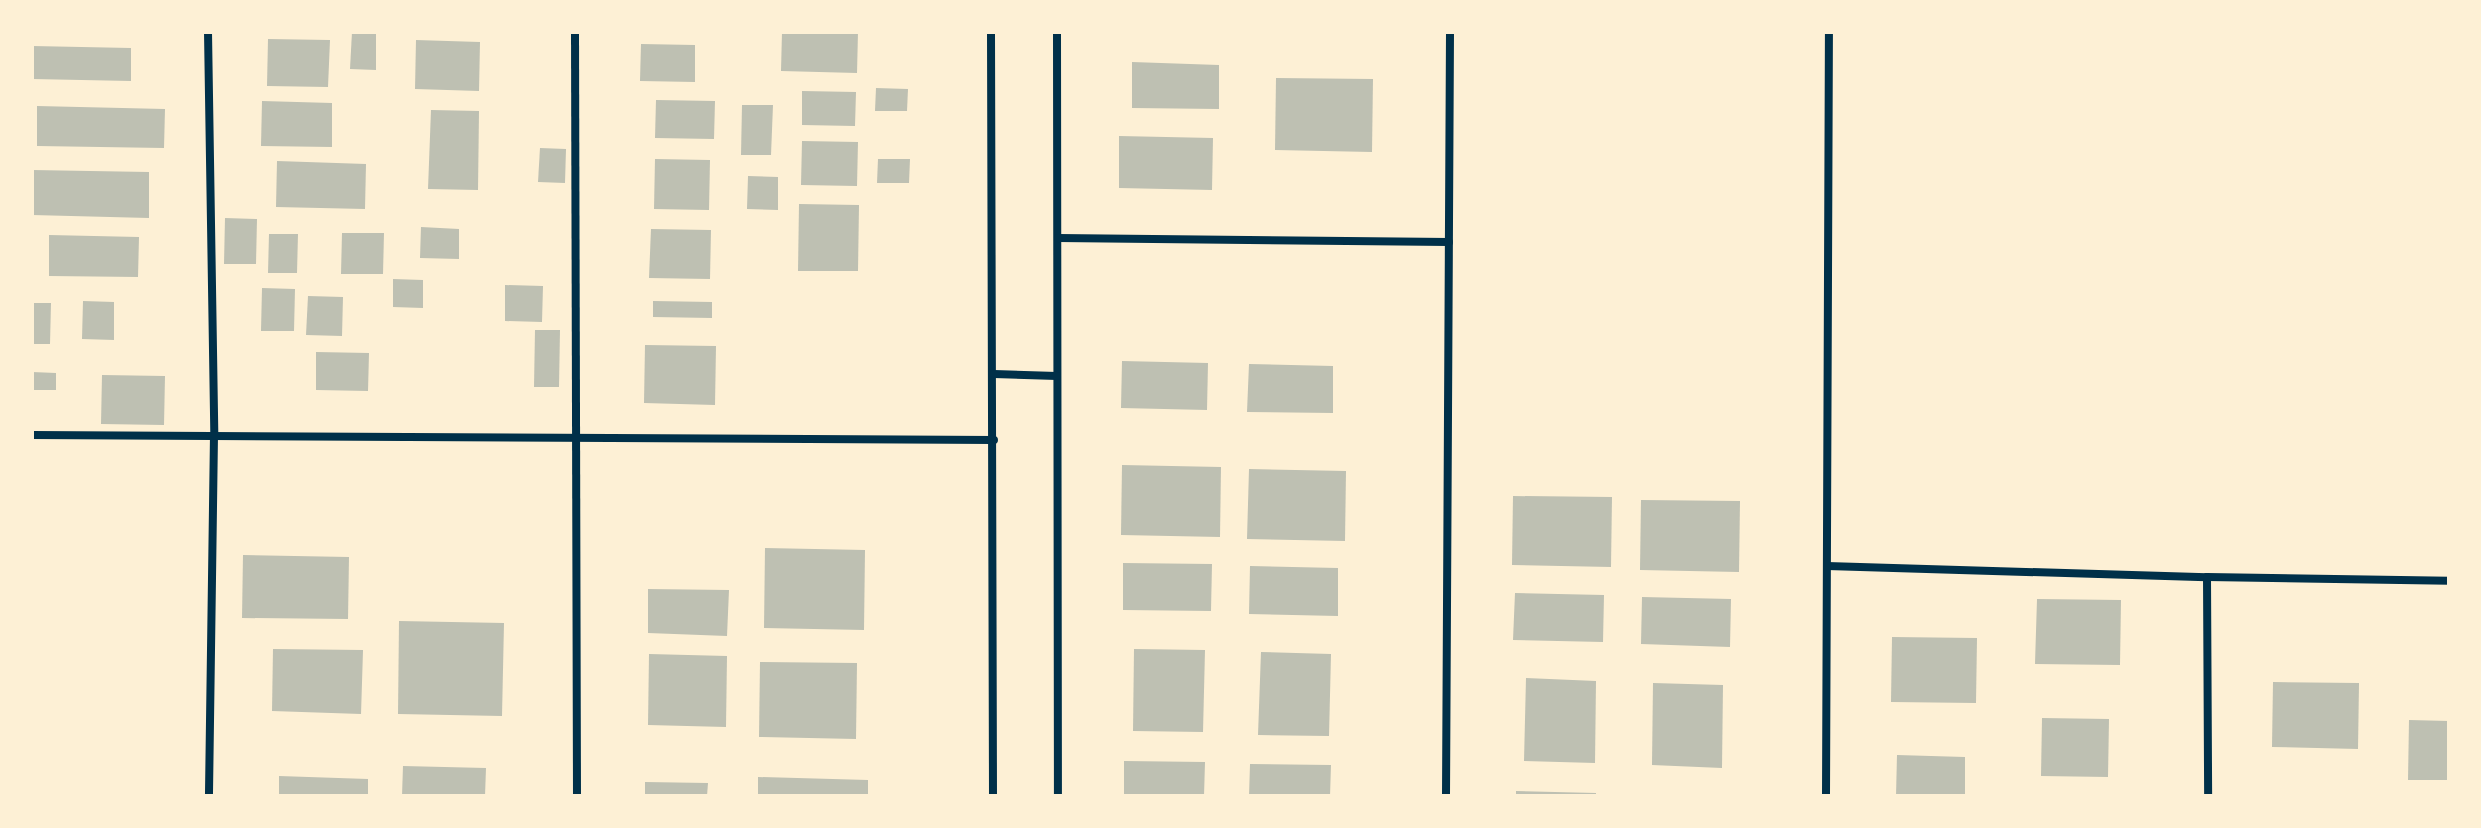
<!DOCTYPE html>
<style>
body{margin:0}
#map{position:relative;width:2481px;height:828px;overflow:hidden;background:#fdf0d5;font-family:Ubuntu,sans-serif}
div>[style]{position:absolute}
[style*='--x']{left:calc(var(--x)*1px);top:calc(var(--y)*1px);width:calc(var(--w)*1px);rotate:calc(var(--a)*1deg)}
.building>*{inset:0;background:#bec0b2}
.minor>*{height:8px;margin:-4px;padding:0 4px;transform-origin:4px;border-radius:4px;background:#003049}
span{translate:-50% -50%;white-space:nowrap;text-align:center;line-height:1.15;-webkit-text-stroke:7px #fdf0d5;paint-order:stroke}
.frame{position:absolute;inset:0;border:34px solid #fdf0d5;pointer-events:none}
</style>
<div id="map">
<div class="building">
<i style="clip-path:polygon(352px 32px,376px 32px,376px 70px,350px 69px)"></i>
<i style="clip-path:polygon(782px 32px,858px 32px,857px 73px,781px 71px)"></i>
<i style="clip-path:polygon(268px 39px,330px 40px,328px 87px,267px 86px)"></i>
<i style="clip-path:polygon(416px 40px,480px 42px,479px 91px,415px 89px)"></i>
<i style="clip-path:polygon(641px 44px,695px 45px,695px 82px,640px 81px)"></i>
<i style="clip-path:polygon(32px 46px,131px 48px,131px 81px,32px 79px)"></i>
<i style="clip-path:polygon(1132px 62px,1219px 65px,1219px 109px,1132px 108px)"></i>
<i style="clip-path:polygon(1276px 78px,1373px 79px,1372px 152px,1275px 150px)"></i>
<i style="clip-path:polygon(876px 88px,908px 89px,907px 111px,875px 111px)"></i>
<i style="clip-path:polygon(802px 91px,856px 92px,855px 126px,802px 125px)"></i>
<i style="clip-path:polygon(656px 100px,715px 101px,714px 139px,655px 138px)"></i>
<i style="clip-path:polygon(262px 101px,332px 103px,332px 147px,261px 146px)"></i>
<i style="clip-path:polygon(742px 105px,773px 105px,771px 155px,741px 155px)"></i>
<i style="clip-path:polygon(37px 106px,165px 109px,164px 148px,37px 146px)"></i>
<i style="clip-path:polygon(431px 110px,479px 111px,478px 190px,428px 189px)"></i>
<i style="clip-path:polygon(1119px 136px,1213px 138px,1212px 190px,1119px 188px)"></i>
<i style="clip-path:polygon(802px 141px,858px 142px,857px 186px,801px 185px)"></i>
<i style="clip-path:polygon(540px 148px,566px 149px,565px 183px,538px 182px)"></i>
<i style="clip-path:polygon(655px 159px,710px 160px,709px 210px,654px 209px)"></i>
<i style="clip-path:polygon(878px 159px,910px 159px,909px 183px,877px 183px)"></i>
<i style="clip-path:polygon(277px 161px,366px 164px,365px 209px,276px 207px)"></i>
<i style="clip-path:polygon(32px 170px,149px 172px,149px 218px,32px 215px)"></i>
<i style="clip-path:polygon(748px 176px,778px 177px,778px 210px,747px 209px)"></i>
<i style="clip-path:polygon(799px 204px,859px 205px,858px 271px,798px 271px)"></i>
<i style="clip-path:polygon(225px 218px,257px 219px,256px 264px,224px 264px)"></i>
<i style="clip-path:polygon(421px 227px,459px 229px,459px 259px,420px 258px)"></i>
<i style="clip-path:polygon(651px 229px,711px 230px,710px 279px,649px 278px)"></i>
<i style="clip-path:polygon(342px 233px,384px 233px,383px 274px,341px 274px)"></i>
<i style="clip-path:polygon(269px 234px,298px 234px,297px 273px,268px 273px)"></i>
<i style="clip-path:polygon(49px 235px,139px 237px,138px 277px,49px 276px)"></i>
<i style="clip-path:polygon(393px 279px,423px 280px,423px 308px,393px 307px)"></i>
<i style="clip-path:polygon(505px 285px,543px 286px,542px 322px,505px 321px)"></i>
<i style="clip-path:polygon(262px 288px,295px 289px,294px 331px,261px 331px)"></i>
<i style="clip-path:polygon(308px 296px,343px 297px,342px 336px,306px 335px)"></i>
<i style="clip-path:polygon(83px 301px,114px 302px,114px 340px,82px 339px)"></i>
<i style="clip-path:polygon(653px 301px,712px 302px,712px 318px,653px 317px)"></i>
<i style="clip-path:polygon(32px 303px,51px 303px,50px 344px,32px 344px)"></i>
<i style="clip-path:polygon(535px 330px,560px 330px,559px 387px,534px 387px)"></i>
<i style="clip-path:polygon(645px 345px,716px 346px,715px 405px,644px 403px)"></i>
<i style="clip-path:polygon(316px 352px,369px 353px,368px 391px,316px 390px)"></i>
<i style="clip-path:polygon(1122px 361px,1208px 363px,1207px 410px,1121px 408px)"></i>
<i style="clip-path:polygon(1249px 364px,1333px 366px,1333px 413px,1247px 412px)"></i>
<i style="clip-path:polygon(32px 372px,56px 373px,56px 390px,32px 390px)"></i>
<i style="clip-path:polygon(102px 375px,165px 376px,164px 425px,101px 424px)"></i>
<i style="clip-path:polygon(1122px 465px,1221px 467px,1220px 537px,1121px 535px)"></i>
<i style="clip-path:polygon(1249px 469px,1346px 471px,1345px 541px,1247px 539px)"></i>
<i style="clip-path:polygon(1513px 496px,1612px 497px,1611px 567px,1512px 565px)"></i>
<i style="clip-path:polygon(1641px 500px,1740px 501px,1739px 572px,1640px 570px)"></i>
<i style="clip-path:polygon(765px 548px,865px 550px,864px 630px,764px 628px)"></i>
<i style="clip-path:polygon(243px 555px,349px 557px,348px 619px,242px 618px)"></i>
<i style="clip-path:polygon(1123px 563px,1212px 564px,1211px 611px,1123px 610px)"></i>
<i style="clip-path:polygon(1250px 566px,1338px 568px,1338px 616px,1249px 614px)"></i>
<i style="clip-path:polygon(648px 589px,729px 590px,727px 636px,648px 633px)"></i>
<i style="clip-path:polygon(1515px 593px,1604px 595px,1603px 642px,1513px 640px)"></i>
<i style="clip-path:polygon(1642px 597px,1731px 599px,1730px 647px,1641px 644px)"></i>
<i style="clip-path:polygon(2037px 599px,2121px 600px,2120px 665px,2035px 664px)"></i>
<i style="clip-path:polygon(399px 621px,504px 623px,502px 716px,398px 714px)"></i>
<i style="clip-path:polygon(1892px 637px,1977px 638px,1976px 703px,1891px 702px)"></i>
<i style="clip-path:polygon(273px 649px,363px 650px,361px 714px,272px 711px)"></i>
<i style="clip-path:polygon(1134px 649px,1205px 650px,1203px 732px,1133px 731px)"></i>
<i style="clip-path:polygon(1261px 652px,1331px 654px,1329px 736px,1258px 735px)"></i>
<i style="clip-path:polygon(649px 654px,727px 656px,726px 727px,648px 725px)"></i>
<i style="clip-path:polygon(760px 662px,857px 663px,856px 739px,759px 737px)"></i>
<i style="clip-path:polygon(1526px 678px,1596px 681px,1595px 763px,1524px 761px)"></i>
<i style="clip-path:polygon(2273px 682px,2359px 683px,2358px 749px,2272px 747px)"></i>
<i style="clip-path:polygon(1653px 683px,1723px 685px,1722px 768px,1652px 765px)"></i>
<i style="clip-path:polygon(2042px 718px,2109px 719px,2108px 777px,2041px 776px)"></i>
<i style="clip-path:polygon(2409px 720px,2449px 721px,2449px 780px,2408px 780px)"></i>
<i style="clip-path:polygon(1897px 755px,1965px 757px,1965px 796px,1896px 796px)"></i>
<i style="clip-path:polygon(1124px 761px,1205px 762px,1204px 796px,1124px 796px)"></i>
<i style="clip-path:polygon(1250px 764px,1331px 765px,1330px 796px,1249px 796px)"></i>
<i style="clip-path:polygon(403px 766px,486px 768px,485px 796px,402px 796px)"></i>
<i style="clip-path:polygon(279px 776px,368px 779px,368px 796px,279px 796px)"></i>
<i style="clip-path:polygon(758px 777px,868px 780px,868px 796px,758px 796px)"></i>
<i style="clip-path:polygon(645px 782px,708px 783px,707px 796px,645px 796px)"></i>
<i style="clip-path:polygon(1516px 791px,1596px 793px,1596px 796px,1516px 796px)"></i>
</div>
<div class="minor">
<i style="--x:208;--y:32;--w:403;--a:89.1"></i>
<i style="--x:214;--y:435;--w:361;--a:90.8"></i>
<i style="--x:575;--y:32;--w:764;--a:89.85"></i>
<i style="--x:991;--y:32;--w:764;--a:89.85"></i>
<i style="--x:1057;--y:32;--w:764;--a:89.93"></i>
<i style="--x:1058;--y:238;--w:391;--a:0.6"></i>
<i style="--x:994;--y:374;--w:63;--a:1.8"></i>
<i style="--x:32;--y:435;--w:962;--a:0.3"></i>
<i style="--x:1827;--y:566;--w:380;--a:1.7"></i>
<i style="--x:2207;--y:577;--w:219;--a:89.7"></i>
<i style="--x:2207;--y:577;--w:242;--a:0.9"></i>
<i style="--x:1446;--y:796;--w:764;--a:-89.7"></i>
<i style="--x:1826;--y:796;--w:764;--a:-89.78"></i>
</div>
<div class="frame"></div>
</div>
